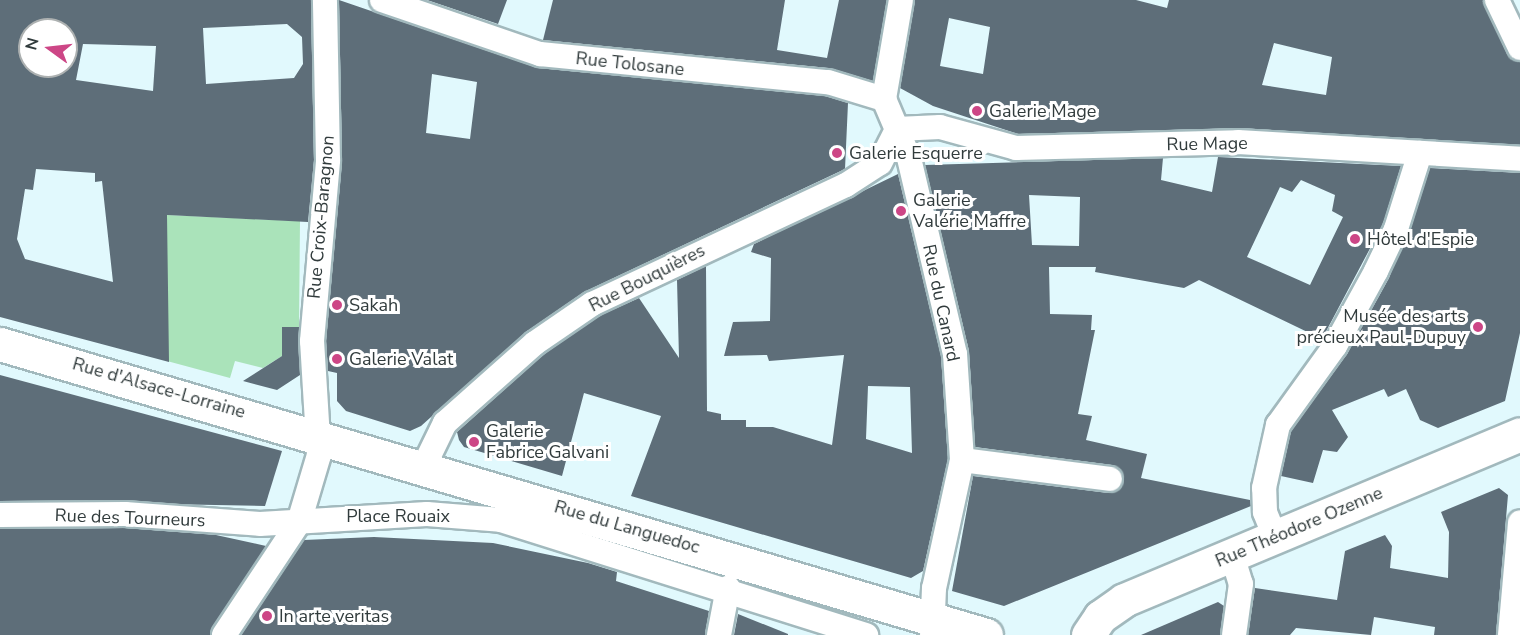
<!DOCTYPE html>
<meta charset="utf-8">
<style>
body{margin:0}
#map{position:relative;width:1520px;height:635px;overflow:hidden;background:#e1f9fd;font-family:"Nunito Sans",sans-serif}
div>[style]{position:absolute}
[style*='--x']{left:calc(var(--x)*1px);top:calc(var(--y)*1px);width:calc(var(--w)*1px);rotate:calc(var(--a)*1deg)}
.green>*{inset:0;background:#aae3ba}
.building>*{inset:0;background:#5e6e79}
.roads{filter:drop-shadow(2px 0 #a2b9bd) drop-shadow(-2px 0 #a2b9bd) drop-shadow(0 2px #a2b9bd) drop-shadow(0 -2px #a2b9bd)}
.street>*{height:24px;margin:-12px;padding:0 12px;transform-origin:12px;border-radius:12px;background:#fff}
.secondary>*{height:33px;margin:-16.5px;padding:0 16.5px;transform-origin:16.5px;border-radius:16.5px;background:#fff}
.dots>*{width:16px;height:16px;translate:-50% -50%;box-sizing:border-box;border:3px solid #fff;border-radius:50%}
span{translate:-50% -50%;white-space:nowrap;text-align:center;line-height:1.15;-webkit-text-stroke:6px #fff;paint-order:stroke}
.street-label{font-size:18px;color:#313b3c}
.poi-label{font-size:18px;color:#313b3c}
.left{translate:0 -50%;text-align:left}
.right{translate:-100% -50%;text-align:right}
.north{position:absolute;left:18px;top:18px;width:60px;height:60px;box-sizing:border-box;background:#fff;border:2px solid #adb1b1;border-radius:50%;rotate:285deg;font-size:16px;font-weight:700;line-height:24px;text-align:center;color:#313b3c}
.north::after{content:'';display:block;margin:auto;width:21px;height:27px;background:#cd4686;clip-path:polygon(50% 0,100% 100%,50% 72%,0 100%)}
</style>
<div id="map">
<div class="green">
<i style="clip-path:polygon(167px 215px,300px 221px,299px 327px,282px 327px,282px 356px,263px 368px,235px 361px,230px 378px,167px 361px)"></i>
</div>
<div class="building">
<i style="clip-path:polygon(evenodd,0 0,311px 0,314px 160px,308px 222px,167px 215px,169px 362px,0 317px,0 0,287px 24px,302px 37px,303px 64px,294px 78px,206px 84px,203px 28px,287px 24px,0 0,30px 30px,66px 30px,66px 66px,30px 66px,30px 30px,0 0,83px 44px,156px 46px,153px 91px,76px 80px,83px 44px,0 0,36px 169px,95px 173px,95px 182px,102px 181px,113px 282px,25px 259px,17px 239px,25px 189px,33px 190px,36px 169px)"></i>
<i style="clip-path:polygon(evenodd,339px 0,538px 68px,825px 96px,848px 103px,845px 169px,584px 292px,526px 332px,421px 426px,410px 431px,346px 411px,337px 401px,337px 373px,328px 371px,326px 341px,342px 161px,339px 0,432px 74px,477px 82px,470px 139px,426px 133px,432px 74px)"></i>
<i style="clip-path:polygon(427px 0,507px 0,498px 24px)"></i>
<i style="clip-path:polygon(553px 0,785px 0,777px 50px,827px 58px,839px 0,887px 0,873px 81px,829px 68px,543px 40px)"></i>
<i style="clip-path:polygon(evenodd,915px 0,1136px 0,1167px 8px,1169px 0,1483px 0,1507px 54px,1520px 62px,1520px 145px,1239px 128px,1018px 134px,933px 106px,900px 88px,915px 0,949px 18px,990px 27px,983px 74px,940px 66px,949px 18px,915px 0,1274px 43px,1332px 57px,1326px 95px,1262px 85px,1274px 43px)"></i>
<i style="clip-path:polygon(evenodd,1218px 157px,1401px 166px,1383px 224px,1322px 339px,1199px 280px,1184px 288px,1095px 272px,1096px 267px,1049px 267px,1050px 314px,1092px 315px,1091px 330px,1095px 330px,1078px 414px,1092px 416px,1086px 440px,1147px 454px,1141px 478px,1250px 500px,1251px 506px,1004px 606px,952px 591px,973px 476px,1108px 493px,1124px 480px,1112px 465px,975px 447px,969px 351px,925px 165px,1163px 158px,1161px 180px,1212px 192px,1218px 157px,1301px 180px,1335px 195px,1332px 211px,1343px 217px,1310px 285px,1247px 257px,1280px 187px,1292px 192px,1301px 180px,1218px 157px,1029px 195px,1080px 197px,1079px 246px,1032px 245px,1029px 195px)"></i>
<i style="clip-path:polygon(1430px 168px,1520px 173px,1520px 333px,1505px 401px,1438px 428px,1420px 420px,1406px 389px,1388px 397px,1384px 389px,1332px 410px,1348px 437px,1337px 452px,1323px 450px,1313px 483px,1281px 476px,1291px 431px,1347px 354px,1389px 278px)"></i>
<i style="clip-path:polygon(evenodd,898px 174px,941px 356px,948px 459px,923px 571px,911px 578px,631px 496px,661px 416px,584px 393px,562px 476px,464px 447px,459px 440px,457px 432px,544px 354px,599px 316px,639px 298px,679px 358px,677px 280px,706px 266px,707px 411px,721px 414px,721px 420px,746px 420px,746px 427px,773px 427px,832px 445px,844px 355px,769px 361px,767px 355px,724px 356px,733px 322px,770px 321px,771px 258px,751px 252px,754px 244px,898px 174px,868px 386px,910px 387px,912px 453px,866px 439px,868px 386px)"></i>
<i style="clip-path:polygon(282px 327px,299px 327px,300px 375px,277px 390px,243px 381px,282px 356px)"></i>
<i style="clip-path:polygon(0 375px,282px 451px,265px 506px,0 501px)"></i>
<i style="clip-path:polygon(1499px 488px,1508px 495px,1496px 635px,1434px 635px,1435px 627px,1374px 617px,1371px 635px,1296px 628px,1290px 635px,1248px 635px,1255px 588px,1337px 600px,1345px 551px,1385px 535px,1392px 546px,1390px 568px,1448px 578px,1449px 532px,1441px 512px)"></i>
<i style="clip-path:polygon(125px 528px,216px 535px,266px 546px,210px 635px,0 635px,0 529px)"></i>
<i style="clip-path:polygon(374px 537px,493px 543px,588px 563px,617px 572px,616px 581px,709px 611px,705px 635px,241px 635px,304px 540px)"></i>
<i style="clip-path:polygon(1218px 602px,1224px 606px,1220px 635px,1141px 635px)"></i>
<i style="clip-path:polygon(738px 614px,788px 634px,788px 635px,734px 635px)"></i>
</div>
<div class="roads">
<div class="street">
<i style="--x:382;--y:0;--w:167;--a:18.9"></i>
<i style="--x:540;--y:54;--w:289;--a:5.6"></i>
<i style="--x:828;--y:82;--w:59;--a:16.9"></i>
<i style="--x:1497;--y:0;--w:53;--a:64.4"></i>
<i style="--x:884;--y:99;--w:64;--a:67"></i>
<i style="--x:909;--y:158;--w:201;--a:76.8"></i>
<i style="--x:955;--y:354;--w:106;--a:86.2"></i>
<i style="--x:962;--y:460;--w:131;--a:102.3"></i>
<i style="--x:934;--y:588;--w:47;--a:92.4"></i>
<i style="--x:884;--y:99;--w:100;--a:-80.3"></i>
<i style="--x:897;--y:129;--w:43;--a:-2.7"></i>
<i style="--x:940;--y:127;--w:79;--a:15.4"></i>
<i style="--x:1016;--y:148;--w:222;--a:-1.5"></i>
<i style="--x:1238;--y:142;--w:283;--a:3.4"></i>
<i style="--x:962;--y:460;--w:149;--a:7.3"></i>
<i style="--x:424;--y:466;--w:48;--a:-64"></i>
<i style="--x:445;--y:423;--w:120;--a:-41.6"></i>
<i style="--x:535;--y:343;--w:69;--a:-34.4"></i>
<i style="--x:592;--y:304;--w:280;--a:-25.1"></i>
<i style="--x:846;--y:185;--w:40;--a:-32.9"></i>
<i style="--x:880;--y:163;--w:38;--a:-63"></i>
<i style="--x:0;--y:515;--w:125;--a:-0.5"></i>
<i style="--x:125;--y:514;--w:135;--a:4.2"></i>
<i style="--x:260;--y:524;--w:167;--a:-3.4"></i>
<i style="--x:427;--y:514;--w:74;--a:4.6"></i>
<i style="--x:501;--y:520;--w:383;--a:17.5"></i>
<i style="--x:1275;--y:537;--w:27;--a:-112"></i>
<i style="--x:1265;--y:512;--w:24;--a:-92"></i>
<i style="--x:1264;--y:488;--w:65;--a:-77.5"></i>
<i style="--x:1278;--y:425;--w:97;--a:-54.2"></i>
<i style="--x:1335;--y:346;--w:85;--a:-61.3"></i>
<i style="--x:1376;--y:271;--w:47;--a:-64.5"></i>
<i style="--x:1396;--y:229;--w:80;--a:-72.5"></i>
<i style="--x:1232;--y:555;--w:30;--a:73"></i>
<i style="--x:1241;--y:584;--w:51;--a:97.8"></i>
<i style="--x:224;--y:635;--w:136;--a:-56.4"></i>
<i style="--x:299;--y:522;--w:70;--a:-73.4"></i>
<i style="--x:319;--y:455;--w:114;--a:-93.5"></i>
<i style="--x:312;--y:341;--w:182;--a:-84.9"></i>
<i style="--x:328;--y:160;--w:160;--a:-91.1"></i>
<i style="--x:719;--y:635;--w:48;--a:-79.2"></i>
<i style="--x:1510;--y:635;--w:113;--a:-84.9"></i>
</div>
<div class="secondary">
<i style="--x:0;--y:344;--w:1028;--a:16.44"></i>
<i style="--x:1088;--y:635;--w:22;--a:-56"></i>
<i style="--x:1100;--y:617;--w:29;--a:-35"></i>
<i style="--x:1124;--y:600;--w:429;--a:-22.7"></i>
</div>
</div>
<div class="dots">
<i style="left:977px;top:111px;background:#cd4686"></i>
<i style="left:837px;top:153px;background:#cd4686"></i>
<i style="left:901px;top:211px;background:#cd4686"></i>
<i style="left:1355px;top:239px;background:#cd4686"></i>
<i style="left:337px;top:305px;background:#cd4686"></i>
<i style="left:1478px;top:327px;background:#cd4686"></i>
<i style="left:337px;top:359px;background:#cd4686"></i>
<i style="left:474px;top:442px;background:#cd4686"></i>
<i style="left:267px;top:616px;background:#cd4686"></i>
</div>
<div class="street-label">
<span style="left:630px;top:64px;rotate:6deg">Rue Tolosane</span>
<span style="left:1207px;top:144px;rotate:-1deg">Rue Mage</span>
<span style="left:321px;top:217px;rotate:-85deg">Rue Croix-Baragnon</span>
<span style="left:647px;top:278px;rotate:-27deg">Rue Bouquières</span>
<span style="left:941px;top:303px;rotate:78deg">Rue du Canard</span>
<span style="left:159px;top:388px;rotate:16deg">Rue d'Alsace-Lorraine</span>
<span style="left:398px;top:516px">Place Rouaix</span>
<span style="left:130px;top:518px;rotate:2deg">Rue des Tourneurs</span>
<span style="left:627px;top:527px;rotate:16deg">Rue du Languedoc</span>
<span style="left:1299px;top:527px;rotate:-23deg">Rue Théodore Ozenne</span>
</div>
<div class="poi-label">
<span class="left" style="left:989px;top:111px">Galerie Mage</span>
<span class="left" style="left:849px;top:153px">Galerie Esquerre</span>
<span class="left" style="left:913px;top:211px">Galerie<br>Valérie Maffre</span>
<span class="left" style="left:1367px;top:239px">Hôtel d'Espie</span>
<span class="left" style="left:349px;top:305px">Sakah</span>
<span class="right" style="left:1466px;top:327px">Musée des arts<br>précieux Paul-Dupuy</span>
<span class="left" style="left:349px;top:359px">Galerie Valat</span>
<span class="left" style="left:486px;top:442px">Galerie<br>Fabrice Galvani</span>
<span class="left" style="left:279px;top:616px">In arte veritas</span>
</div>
<div class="north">N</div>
</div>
